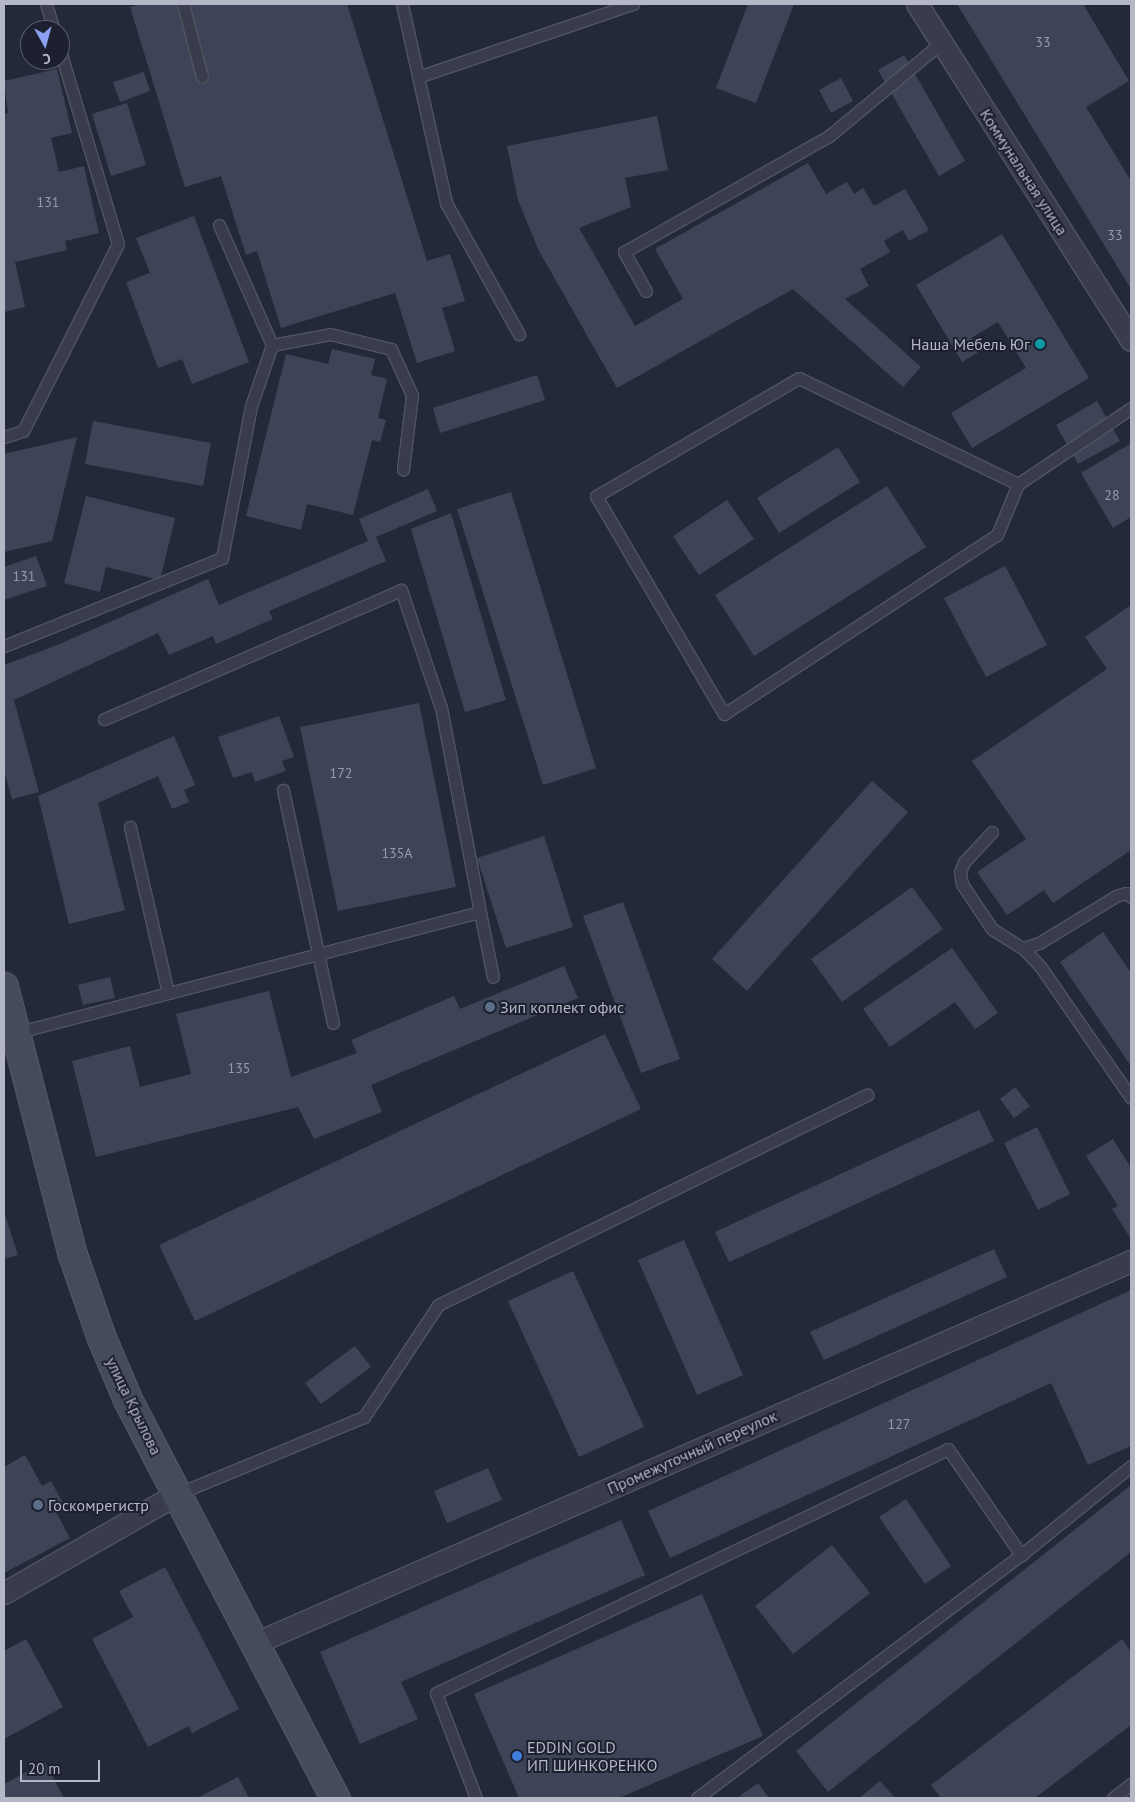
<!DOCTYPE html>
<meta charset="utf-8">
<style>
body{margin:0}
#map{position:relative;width:1135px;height:1802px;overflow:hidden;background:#24293a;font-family:"PT Sans",sans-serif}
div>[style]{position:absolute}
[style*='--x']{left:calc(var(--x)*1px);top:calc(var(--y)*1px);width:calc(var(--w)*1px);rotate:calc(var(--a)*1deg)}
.building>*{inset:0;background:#3e4457}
.roads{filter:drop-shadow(1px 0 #505462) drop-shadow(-1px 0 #505462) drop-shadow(0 1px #505462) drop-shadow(0 -1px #505462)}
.lane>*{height:11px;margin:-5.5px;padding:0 5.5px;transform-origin:5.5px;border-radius:5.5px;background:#383c4b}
.street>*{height:21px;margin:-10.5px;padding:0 10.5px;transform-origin:10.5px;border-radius:10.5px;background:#383c4b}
.secondary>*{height:28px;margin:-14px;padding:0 14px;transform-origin:14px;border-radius:14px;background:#464a5d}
.dots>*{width:14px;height:14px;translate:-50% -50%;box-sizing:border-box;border:2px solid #1d212f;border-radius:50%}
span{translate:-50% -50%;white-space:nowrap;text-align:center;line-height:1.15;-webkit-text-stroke:4px #1d212f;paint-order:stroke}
.number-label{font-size:14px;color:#969aaa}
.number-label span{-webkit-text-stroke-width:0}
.street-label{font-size:16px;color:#b3b7c6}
.poi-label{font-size:16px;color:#b3b7c6}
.right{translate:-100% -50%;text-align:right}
.left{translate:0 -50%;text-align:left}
.frame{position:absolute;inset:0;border:5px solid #b3b7c6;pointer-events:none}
.north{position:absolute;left:20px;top:20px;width:50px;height:50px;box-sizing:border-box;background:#1d212f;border:1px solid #595d6b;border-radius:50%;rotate:173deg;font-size:14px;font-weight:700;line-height:20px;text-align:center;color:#b3b7c6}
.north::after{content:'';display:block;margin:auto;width:18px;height:22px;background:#8da1f1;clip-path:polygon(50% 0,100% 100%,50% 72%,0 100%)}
.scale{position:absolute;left:20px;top:1760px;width:80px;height:22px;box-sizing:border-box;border:2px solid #b3b7c6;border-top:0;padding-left:6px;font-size:15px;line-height:18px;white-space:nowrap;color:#b3b7c6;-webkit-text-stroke:4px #1d212f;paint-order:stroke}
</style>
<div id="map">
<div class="building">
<i style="clip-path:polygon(141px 4px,347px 4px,427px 261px,450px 254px,465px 301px,442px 308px,455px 351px,417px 363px,395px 293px,281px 328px,257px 251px,246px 255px,221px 176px,185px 187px,130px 7px)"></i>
<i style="clip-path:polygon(748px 4px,794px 4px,756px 103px,716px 88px)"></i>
<i style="clip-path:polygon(957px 4px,1083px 4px,1129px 81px,1086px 107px,1131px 181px,1131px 289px)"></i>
<i style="clip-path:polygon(904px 55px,965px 161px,939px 176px,878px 70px)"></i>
<i style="clip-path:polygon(57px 69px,72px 133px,51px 138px,59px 172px,84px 166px,99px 233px,65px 241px,67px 250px,15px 262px,25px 307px,4px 312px,4px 114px,8px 113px,4px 81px)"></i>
<i style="clip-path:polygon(144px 72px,150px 91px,120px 102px,113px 82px)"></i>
<i style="clip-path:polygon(841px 78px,853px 101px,831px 113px,819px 90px)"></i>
<i style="clip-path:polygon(127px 103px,146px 165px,111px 176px,92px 114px)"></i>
<i style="clip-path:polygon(657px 116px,668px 170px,625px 178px,631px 207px,579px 228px,635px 326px,683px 299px,655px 249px,808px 163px,826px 194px,847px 182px,854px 194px,863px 188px,874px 206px,905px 189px,929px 230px,909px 241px,903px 230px,884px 241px,890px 252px,860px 269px,869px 286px,845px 299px,921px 367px,903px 387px,793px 289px,617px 388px,539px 251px,518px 200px,507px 146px)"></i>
<i style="clip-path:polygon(194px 216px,249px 362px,192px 384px,182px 359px,158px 368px,126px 282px,150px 273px,136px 238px)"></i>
<i style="clip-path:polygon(1002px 234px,1089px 378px,972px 448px,951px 413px,1026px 368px,998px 322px,971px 338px,980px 351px,962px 362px,916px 285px)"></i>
<i style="clip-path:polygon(332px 349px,375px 359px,371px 375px,387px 379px,378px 418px,386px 420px,380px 442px,372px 440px,353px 515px,307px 504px,301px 530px,246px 516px,286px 354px,328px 364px)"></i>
<i style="clip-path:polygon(537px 375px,545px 400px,440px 433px,433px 408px)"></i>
<i style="clip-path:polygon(1097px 401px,1120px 441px,1078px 464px,1056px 425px)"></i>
<i style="clip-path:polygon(93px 421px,211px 443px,203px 486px,85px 464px)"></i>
<i style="clip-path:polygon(77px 437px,52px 541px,4px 552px,4px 454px)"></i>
<i style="clip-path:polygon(1130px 444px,1131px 517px,1113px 528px,1081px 473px)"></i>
<i style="clip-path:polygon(838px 447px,860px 482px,779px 533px,757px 498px)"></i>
<i style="clip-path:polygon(887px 486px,926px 547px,754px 656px,715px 595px)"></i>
<i style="clip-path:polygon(428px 489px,437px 511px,376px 537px,386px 561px,269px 611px,273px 619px,216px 644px,213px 636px,169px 655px,158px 633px,14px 700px,39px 792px,12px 799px,4px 771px,4px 665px,55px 646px,208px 579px,219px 605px,368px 541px,359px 519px)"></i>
<i style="clip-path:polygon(511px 492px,596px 768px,543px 785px,457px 509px)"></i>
<i style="clip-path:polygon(86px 496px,175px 518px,160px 580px,106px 567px,100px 592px,64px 583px)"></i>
<i style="clip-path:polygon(727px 500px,754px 539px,699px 575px,673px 536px)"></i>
<i style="clip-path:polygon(451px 513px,506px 700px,465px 712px,411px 529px)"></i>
<i style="clip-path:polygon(36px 556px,47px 586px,4px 600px,4px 567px)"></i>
<i style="clip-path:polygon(1005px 566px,1047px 645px,986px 677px,944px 598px)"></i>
<i style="clip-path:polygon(1131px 605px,1131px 850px,1053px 903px,1044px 890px,1007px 915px,977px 872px,1026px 839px,972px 761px,1107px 669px,1085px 637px)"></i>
<i style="clip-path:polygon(419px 703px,456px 887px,338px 911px,300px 727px)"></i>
<i style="clip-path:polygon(279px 716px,294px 757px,282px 761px,286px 771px,255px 782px,252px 772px,233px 778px,218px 737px)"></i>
<i style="clip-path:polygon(174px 736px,195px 785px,184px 790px,189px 802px,172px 809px,158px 776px,98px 803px,125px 910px,69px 924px,38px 796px)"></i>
<i style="clip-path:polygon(872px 781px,908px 812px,747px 991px,712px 959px)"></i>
<i style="clip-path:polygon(544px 836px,573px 927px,506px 948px,477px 858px)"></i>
<i style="clip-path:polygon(912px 887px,943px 929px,842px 1002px,811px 959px)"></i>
<i style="clip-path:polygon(623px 902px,680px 1059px,641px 1073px,583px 916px)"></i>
<i style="clip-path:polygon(1103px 932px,1131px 973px,1131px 1066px,1060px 962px)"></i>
<i style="clip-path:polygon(952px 948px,998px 1013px,975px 1029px,955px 1002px,890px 1047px,863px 1009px)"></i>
<i style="clip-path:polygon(564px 966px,578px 998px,371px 1085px,382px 1112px,314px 1139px,298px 1107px,96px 1157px,72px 1061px,130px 1046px,140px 1087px,191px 1074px,176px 1014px,269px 991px,291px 1077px,357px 1053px,351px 1040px,454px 996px,460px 1009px)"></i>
<i style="clip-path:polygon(110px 977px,115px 998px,83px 1005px,78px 985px)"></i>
<i style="clip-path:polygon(605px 1034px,641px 1109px,195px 1321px,159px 1245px)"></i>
<i style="clip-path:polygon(1015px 1087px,1030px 1106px,1014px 1118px,1000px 1099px)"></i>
<i style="clip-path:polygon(979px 1110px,994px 1141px,729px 1262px,715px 1232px)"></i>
<i style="clip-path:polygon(1037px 1127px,1070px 1194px,1038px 1210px,1004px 1143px)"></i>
<i style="clip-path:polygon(1113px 1139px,1131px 1168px,1131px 1239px,1112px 1209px,1118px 1206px,1086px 1156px)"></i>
<i style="clip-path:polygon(4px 1212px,18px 1255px,4px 1259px)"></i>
<i style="clip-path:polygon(684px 1240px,743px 1375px,697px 1395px,638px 1260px)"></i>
<i style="clip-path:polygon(994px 1249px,1007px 1277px,824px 1360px,810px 1332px)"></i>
<i style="clip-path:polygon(573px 1271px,644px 1427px,579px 1457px,508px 1301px)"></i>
<i style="clip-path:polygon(1131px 1290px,1131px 1446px,1088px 1465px,1051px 1383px,670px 1558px,648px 1511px)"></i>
<i style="clip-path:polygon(355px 1346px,371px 1367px,321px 1404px,305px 1383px)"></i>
<i style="clip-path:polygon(25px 1455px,42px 1486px,51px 1481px,64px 1505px,55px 1510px,70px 1538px,4px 1573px,4px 1467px)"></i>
<i style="clip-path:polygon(488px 1468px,502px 1500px,447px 1523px,434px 1491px)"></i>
<i style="clip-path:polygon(1131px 1485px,1131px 1552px,828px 1792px,796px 1751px)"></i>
<i style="clip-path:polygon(906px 1499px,951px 1566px,925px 1584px,879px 1517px)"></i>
<i style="clip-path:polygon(621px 1520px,645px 1575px,401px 1682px,418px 1719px,360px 1744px,320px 1652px)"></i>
<i style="clip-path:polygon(832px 1545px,870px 1593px,793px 1654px,755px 1606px)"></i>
<i style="clip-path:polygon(165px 1567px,239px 1709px,192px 1733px,189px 1726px,148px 1747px,92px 1639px,133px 1617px,119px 1591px)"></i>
<i style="clip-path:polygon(702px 1594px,763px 1736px,619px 1798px,519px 1798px,474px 1694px)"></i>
<i style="clip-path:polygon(26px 1639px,63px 1707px,4px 1739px,4px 1651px)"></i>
<i style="clip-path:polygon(1122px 1639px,1131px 1652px,1131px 1725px,1035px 1798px,941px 1798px,931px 1785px)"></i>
<i style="clip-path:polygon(45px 1762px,64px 1798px,4px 1798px,4px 1784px)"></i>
<i style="clip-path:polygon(238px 1777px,249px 1798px,197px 1798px)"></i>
<i style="clip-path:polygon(880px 1781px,895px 1798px,859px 1798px)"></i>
<i style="clip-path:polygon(758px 1783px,769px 1798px,737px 1798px)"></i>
</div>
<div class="roads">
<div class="lane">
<i style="--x:46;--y:4;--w:27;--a:73"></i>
<i style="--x:183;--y:4;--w:75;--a:75.4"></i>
<i style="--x:402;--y:4;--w:204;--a:77.5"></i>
<i style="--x:446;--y:203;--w:150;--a:60.9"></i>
<i style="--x:418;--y:77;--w:227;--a:-18.8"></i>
<i style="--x:646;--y:291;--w:45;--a:-119.4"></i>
<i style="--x:624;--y:252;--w:236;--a:-29.5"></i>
<i style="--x:829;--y:136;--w:146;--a:-39.7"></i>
<i style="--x:272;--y:345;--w:59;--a:-10.7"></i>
<i style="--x:330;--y:334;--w:63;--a:13.8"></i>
<i style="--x:391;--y:349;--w:51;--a:65.5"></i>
<i style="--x:412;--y:395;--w:75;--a:96.9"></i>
<i style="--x:4;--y:437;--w:20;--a:-18"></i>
<i style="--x:23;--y:431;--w:210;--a:-63.1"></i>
<i style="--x:118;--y:244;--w:202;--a:-106.7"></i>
<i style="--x:1018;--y:484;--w:243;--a:-154.2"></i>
<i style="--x:799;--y:378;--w:235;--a:149.8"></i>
<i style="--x:596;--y:496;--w:253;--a:59.6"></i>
<i style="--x:724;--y:714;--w:326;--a:-33.3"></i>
<i style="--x:997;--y:535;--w:55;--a:-67.6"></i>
<i style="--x:1018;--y:484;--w:136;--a:-33.9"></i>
<i style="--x:4;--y:646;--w:235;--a:-22"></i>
<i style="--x:222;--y:558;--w:155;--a:-79.2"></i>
<i style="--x:251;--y:406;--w:65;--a:-71"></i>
<i style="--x:272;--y:345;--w:131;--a:-113.8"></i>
<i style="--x:283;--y:790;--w:238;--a:77.9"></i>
<i style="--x:130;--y:827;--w:170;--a:77.1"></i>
<i style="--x:992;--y:832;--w:41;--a:133"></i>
<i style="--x:964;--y:862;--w:11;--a:112"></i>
<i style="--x:960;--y:872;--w:12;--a:81"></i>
<i style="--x:962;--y:884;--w:54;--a:56.3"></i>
<i style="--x:992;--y:929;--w:36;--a:32"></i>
<i style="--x:1023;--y:948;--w:25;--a:47"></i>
<i style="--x:1040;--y:966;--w:160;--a:55.4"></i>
<i style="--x:480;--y:912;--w:66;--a:78.7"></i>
<i style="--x:1023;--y:948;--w:17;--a:-17"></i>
<i style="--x:1039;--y:943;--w:90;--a:-31.4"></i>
<i style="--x:1116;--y:896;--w:10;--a:-17"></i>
<i style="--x:1126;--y:893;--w:6;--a:39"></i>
<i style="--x:15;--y:1033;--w:480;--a:-14.6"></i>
<i style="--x:480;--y:912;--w:208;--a:-100.8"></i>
<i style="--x:441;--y:708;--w:125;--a:-108.7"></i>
<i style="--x:401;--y:590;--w:324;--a:156.5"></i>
<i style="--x:177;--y:1494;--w:202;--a:-22.4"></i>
<i style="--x:364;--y:1417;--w:134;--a:-56.5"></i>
<i style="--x:438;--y:1305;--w:478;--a:-26.1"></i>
<i style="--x:476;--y:1798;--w:112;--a:-110.9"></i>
<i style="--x:436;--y:1693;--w:567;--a:-25.48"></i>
<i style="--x:948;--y:1449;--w:129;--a:55.4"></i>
<i style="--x:697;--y:1798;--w:405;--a:-36.9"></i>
<i style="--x:1021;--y:1555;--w:141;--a:-39"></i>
<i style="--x:1113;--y:1798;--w:23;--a:-38"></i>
</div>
<div class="street">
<i style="--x:917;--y:4;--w:398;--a:57.5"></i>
<i style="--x:4;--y:1593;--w:199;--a:-29.8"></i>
<i style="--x:253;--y:1644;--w:958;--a:-23.57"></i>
</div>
<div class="secondary">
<i style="--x:4;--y:987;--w:277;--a:75.6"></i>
<i style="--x:73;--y:1255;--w:86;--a:70.9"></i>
<i style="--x:101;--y:1336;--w:69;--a:67.1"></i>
<i style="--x:128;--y:1400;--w:449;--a:62.5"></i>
</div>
</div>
<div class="dots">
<i style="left:1040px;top:344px;background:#0f9aa8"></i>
<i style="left:490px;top:1007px;background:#5c6f8a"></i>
<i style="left:38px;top:1505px;background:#5c6f8a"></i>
<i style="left:517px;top:1756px;background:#3f7fe0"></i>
</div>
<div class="number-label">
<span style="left:1043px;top:42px">33</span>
<span style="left:48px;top:202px">131</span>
<span style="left:1115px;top:235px">33</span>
<span style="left:1112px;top:495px">28</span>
<span style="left:24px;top:576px">131</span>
<span style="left:341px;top:773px">172</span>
<span style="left:397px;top:853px">135А</span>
<span style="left:239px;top:1068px">135</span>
<span style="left:899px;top:1424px">127</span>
</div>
<div class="street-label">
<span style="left:1024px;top:172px;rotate:57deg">Коммунальная улица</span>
<span style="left:134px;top:1406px;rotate:64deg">улица Крылова</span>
<span style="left:692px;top:1452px;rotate:-24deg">Промежуточный переулок</span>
</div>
<div class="poi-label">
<span class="right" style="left:1030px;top:344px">Наша Мебель Юг</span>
<span class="left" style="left:500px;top:1007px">Зип коплект офис</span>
<span class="left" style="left:48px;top:1505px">Госкомрегистр</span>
<span class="left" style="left:527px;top:1756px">EDDIN GOLD<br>ИП ШИНКОРЕНКО</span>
</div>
<div class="frame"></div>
<div class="north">С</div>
<div class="scale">20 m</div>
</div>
